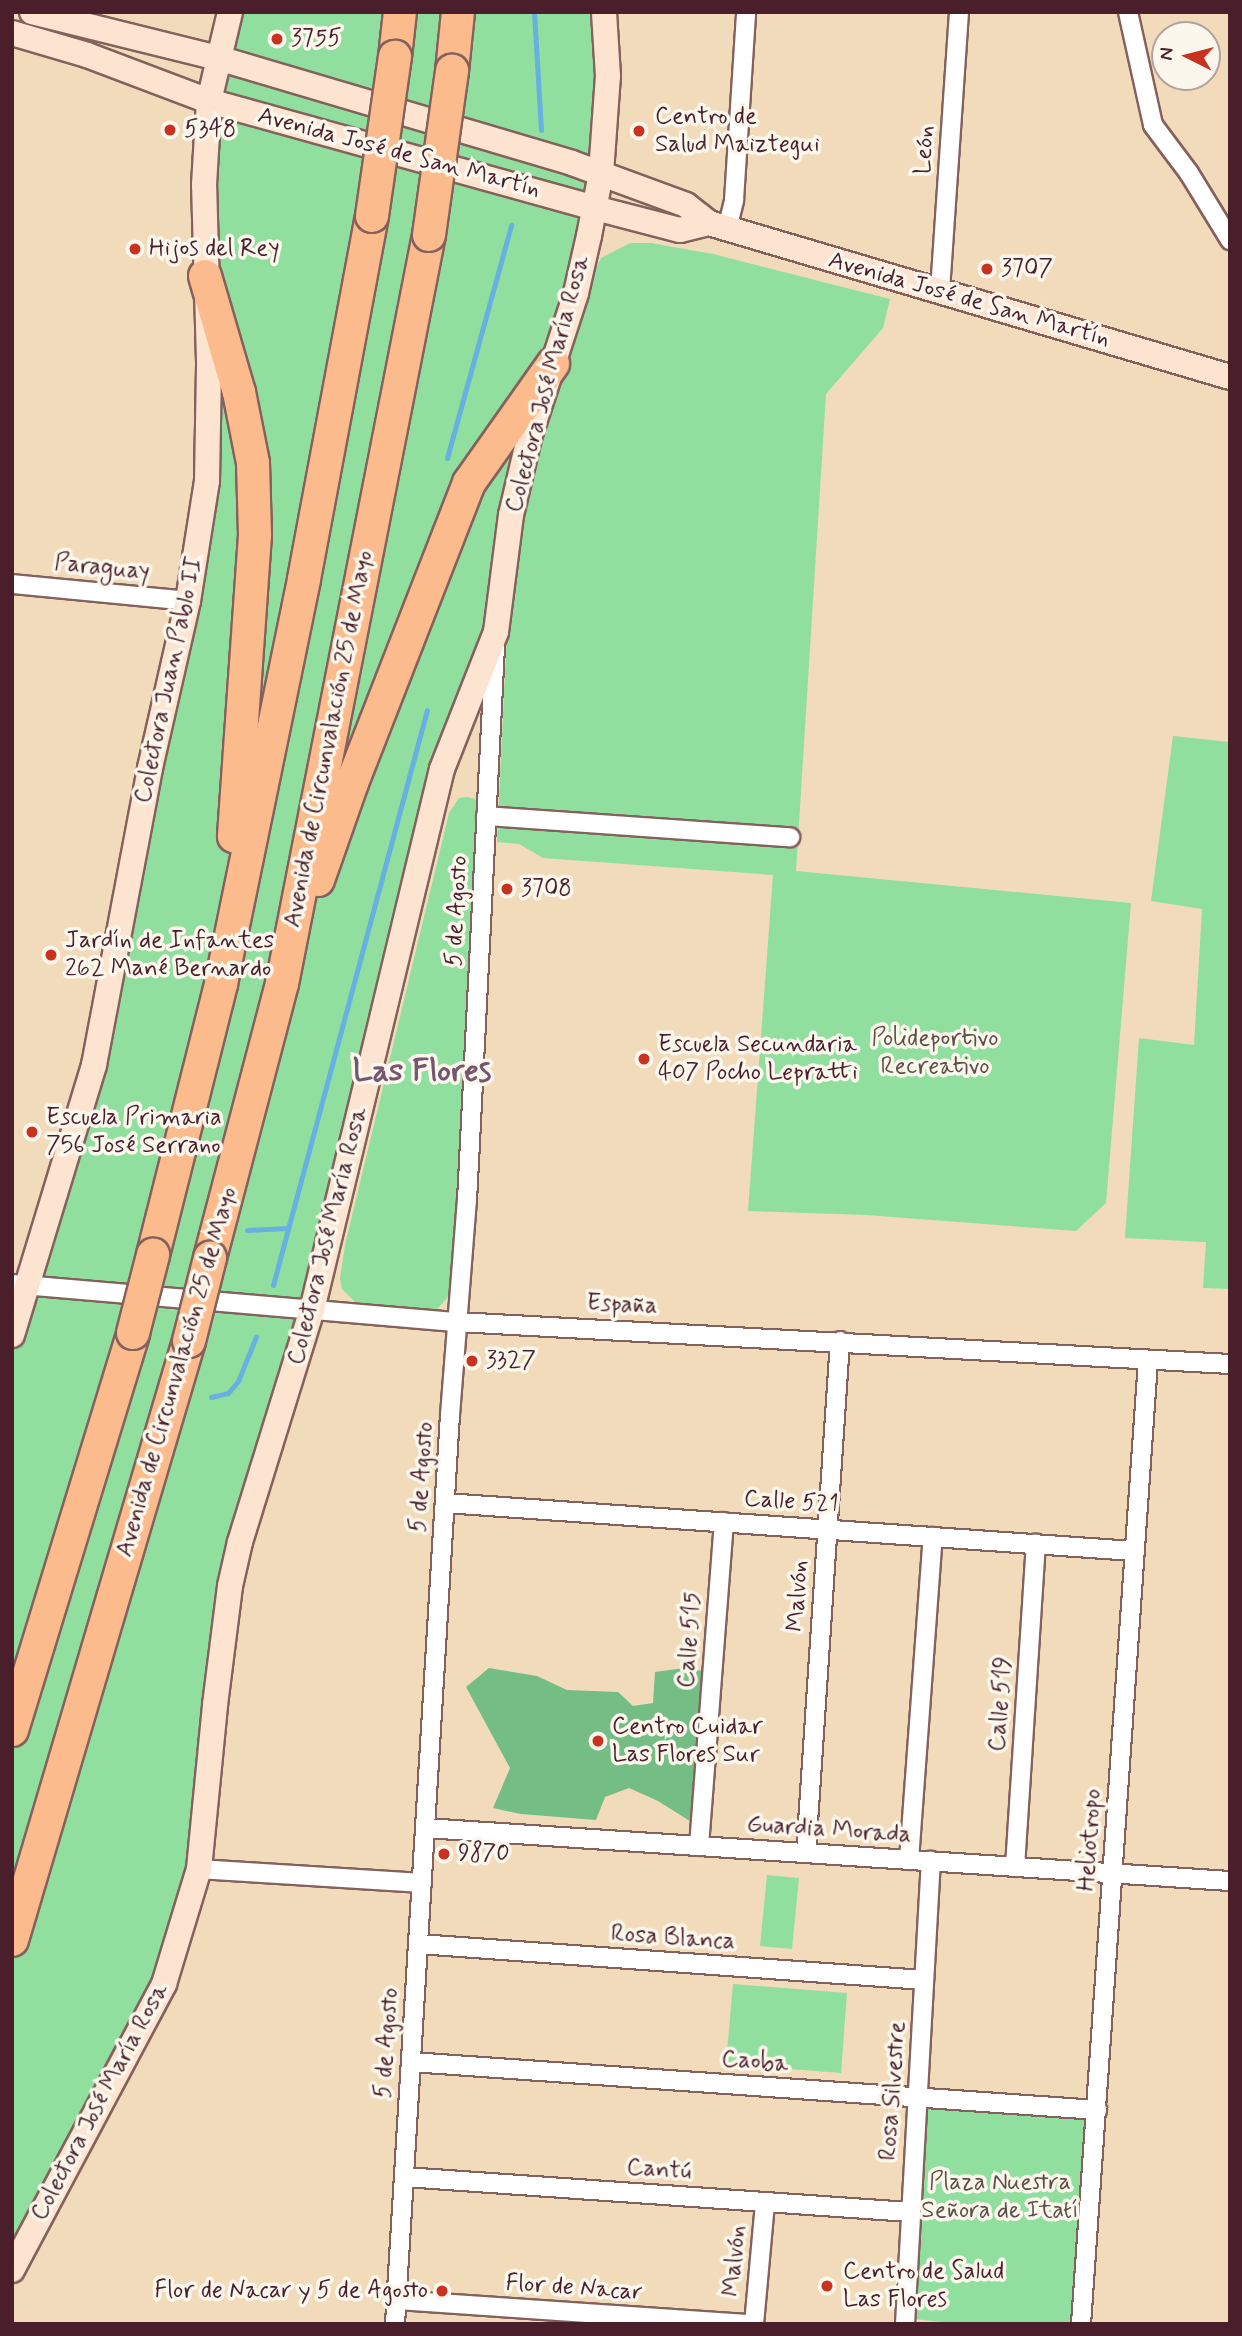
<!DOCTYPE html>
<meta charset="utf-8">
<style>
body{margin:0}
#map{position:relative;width:1242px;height:2336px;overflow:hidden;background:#f1dbba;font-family:Mynerve,sans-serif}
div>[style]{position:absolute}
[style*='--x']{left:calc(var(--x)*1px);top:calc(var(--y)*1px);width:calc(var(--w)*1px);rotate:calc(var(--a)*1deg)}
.green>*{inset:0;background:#90df9e}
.forest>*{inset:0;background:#74be85}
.stream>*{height:5px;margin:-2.5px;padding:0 2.5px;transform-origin:2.5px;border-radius:2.5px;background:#68b0df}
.roads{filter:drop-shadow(2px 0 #84615d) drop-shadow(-2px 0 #84615d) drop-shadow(0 2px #84615d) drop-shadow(0 -2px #84615d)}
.street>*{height:18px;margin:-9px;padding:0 9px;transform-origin:9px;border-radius:9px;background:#fff}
.secondary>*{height:24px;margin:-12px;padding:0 12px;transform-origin:12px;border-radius:12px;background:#fde4d1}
.highway>*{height:32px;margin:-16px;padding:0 16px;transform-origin:16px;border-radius:16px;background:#fbbb8d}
.bridges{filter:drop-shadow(2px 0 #84615d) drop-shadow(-2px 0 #84615d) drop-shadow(0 2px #84615d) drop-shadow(0 -2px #84615d)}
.highway-bridge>*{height:32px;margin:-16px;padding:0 16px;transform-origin:16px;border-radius:16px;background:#fbbb8d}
.dots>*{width:19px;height:19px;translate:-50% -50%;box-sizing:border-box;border:4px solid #fbf7ec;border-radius:50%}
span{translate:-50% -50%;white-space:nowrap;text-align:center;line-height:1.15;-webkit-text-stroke:7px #fbf7ec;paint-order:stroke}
.poi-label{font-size:24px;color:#4a1f2b}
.left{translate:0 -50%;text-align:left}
.right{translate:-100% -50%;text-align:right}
.street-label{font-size:24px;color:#4a1f2b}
.park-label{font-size:24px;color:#5c4f48}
.district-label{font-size:32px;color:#765571;font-weight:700}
.frame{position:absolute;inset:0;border:14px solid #4a1f2b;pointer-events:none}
.north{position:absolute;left:1151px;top:21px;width:70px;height:70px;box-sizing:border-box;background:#fbf7ec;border:2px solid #b4a19f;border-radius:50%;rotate:276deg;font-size:19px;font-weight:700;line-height:28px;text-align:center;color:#4a1f2b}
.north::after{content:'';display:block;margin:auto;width:24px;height:32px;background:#c8321e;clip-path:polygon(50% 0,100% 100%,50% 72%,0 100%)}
</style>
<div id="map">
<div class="green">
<i style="clip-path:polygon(230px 12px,604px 12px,601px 173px,502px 578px,442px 769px,240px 1542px,188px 1911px,12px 2270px,12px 1335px,94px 1065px,207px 481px,205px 276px)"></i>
<i style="clip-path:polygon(630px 243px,651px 243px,713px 254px,890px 299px,883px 328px,826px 394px,796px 871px,1131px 903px,1106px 1203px,1076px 1231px,866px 1215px,748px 1211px,773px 875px,543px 858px,519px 844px,497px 842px,508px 607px,526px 487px,580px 328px,592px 277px,601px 258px)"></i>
<i style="clip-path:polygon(1173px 736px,1230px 742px,1230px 1289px,1203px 1288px,1206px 1242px,1125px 1238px,1139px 1038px,1194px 1045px,1202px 909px,1151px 901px)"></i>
<i style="clip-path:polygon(468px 797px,475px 799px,480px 807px,479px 880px,449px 1296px,437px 1309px,430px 1310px,355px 1302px,342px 1289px,340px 1279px,345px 1245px,449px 813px,459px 798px)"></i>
<i style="clip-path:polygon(767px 1875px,799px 1878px,792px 1949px,760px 1946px)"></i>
<i style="clip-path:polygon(733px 1984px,847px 1993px,841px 2073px,726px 2064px)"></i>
<i style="clip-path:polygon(931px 2106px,1081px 2116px,1086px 2119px,1073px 2324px,958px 2324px,915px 2319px,912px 2312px,924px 2112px)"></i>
</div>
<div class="forest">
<i style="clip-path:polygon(489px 1668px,537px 1676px,567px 1690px,618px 1692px,633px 1706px,653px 1703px,655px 1672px,684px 1668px,704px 1671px,693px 1823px,658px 1801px,629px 1788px,605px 1797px,596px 1820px,521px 1814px,493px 1808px,510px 1768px,466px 1687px)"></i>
</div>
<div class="stream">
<i style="--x:534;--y:12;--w:118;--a:86.6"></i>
<i style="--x:447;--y:458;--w:242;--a:-74.6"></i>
<i style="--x:247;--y:1230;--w:39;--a:-3"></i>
<i style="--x:273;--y:1285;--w:595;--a:-75.01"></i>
<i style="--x:211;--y:1397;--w:17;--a:-13"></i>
<i style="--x:228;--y:1393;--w:16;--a:-50"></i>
<i style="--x:238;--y:1381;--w:48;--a:-67.8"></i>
</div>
<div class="roads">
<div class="street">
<i style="--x:1128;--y:12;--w:116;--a:77.5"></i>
<i style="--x:1153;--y:125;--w:60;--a:53.1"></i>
<i style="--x:1189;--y:173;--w:79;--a:58.5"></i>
<i style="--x:727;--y:229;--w:30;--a:-76"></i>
<i style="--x:734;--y:200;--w:188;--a:-86.3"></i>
<i style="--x:940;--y:291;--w:280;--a:-86.1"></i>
<i style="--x:12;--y:584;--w:177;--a:5.5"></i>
<i style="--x:486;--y:816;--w:305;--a:4"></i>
<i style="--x:12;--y:1284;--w:447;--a:4.9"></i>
<i style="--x:457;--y:1322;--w:774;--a:3.11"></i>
<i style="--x:445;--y:1503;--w:691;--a:3.99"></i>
<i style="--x:425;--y:1828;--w:807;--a:3.77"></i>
<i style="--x:699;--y:1846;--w:325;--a:-85.6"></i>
<i style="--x:806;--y:1853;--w:513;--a:-86.2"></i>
<i style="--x:909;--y:1860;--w:324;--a:-85.8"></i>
<i style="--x:1015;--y:1867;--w:324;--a:-86.3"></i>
<i style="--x:199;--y:1869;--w:223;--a:3.6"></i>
<i style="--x:418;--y:1944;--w:507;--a:4.07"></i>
<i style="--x:411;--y:2062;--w:688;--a:4"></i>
<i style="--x:404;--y:2177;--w:507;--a:3.96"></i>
<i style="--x:396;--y:2300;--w:354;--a:3.9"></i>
<i style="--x:395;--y:2324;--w:911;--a:-86.54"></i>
<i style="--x:450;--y:1415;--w:215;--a:-85.5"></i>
<i style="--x:467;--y:1201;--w:555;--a:-87.11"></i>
<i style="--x:754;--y:2324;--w:122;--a:-84.8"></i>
<i style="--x:905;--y:2324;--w:464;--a:-86.8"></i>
<i style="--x:1081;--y:2324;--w:966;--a:-86.02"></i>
</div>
<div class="secondary">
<i style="--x:32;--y:12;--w:192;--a:13.9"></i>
<i style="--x:218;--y:58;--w:369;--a:16.5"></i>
<i style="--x:572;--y:163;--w:121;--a:20.2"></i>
<i style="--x:686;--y:205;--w:29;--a:38"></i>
<i style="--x:709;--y:223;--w:543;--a:16.47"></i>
<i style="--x:12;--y:33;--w:78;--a:16.3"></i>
<i style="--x:87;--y:55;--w:130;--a:20.7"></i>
<i style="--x:209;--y:101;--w:401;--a:15.5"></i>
<i style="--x:595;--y:208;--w:88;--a:14.5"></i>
<i style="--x:680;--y:230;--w:30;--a:-14"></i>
<i style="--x:12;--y:1335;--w:282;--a:-73.1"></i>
<i style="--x:94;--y:1065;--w:302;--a:-79.3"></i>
<i style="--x:150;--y:768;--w:171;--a:-77.2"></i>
<i style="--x:188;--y:601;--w:121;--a:-81"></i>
<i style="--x:207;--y:481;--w:120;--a:-89"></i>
<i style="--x:209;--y:361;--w:176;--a:-91.6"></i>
<i style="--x:204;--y:185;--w:84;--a:-86.6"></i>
<i style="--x:209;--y:101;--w:91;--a:-76.7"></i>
<i style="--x:12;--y:2270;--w:324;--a:-62"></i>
<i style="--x:164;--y:1984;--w:120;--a:-73.1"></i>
<i style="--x:199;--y:1869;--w:165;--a:-84.4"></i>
<i style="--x:215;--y:1705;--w:120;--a:-82.8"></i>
<i style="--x:230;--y:1586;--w:45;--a:-77.2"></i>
<i style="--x:240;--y:1542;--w:243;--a:-72.8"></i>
<i style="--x:312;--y:1310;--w:556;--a:-76.49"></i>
<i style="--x:442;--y:769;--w:147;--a:-68.5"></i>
<i style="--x:496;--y:632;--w:118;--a:-82.7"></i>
<i style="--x:511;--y:515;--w:79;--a:-76.8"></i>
<i style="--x:529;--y:438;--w:152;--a:-72"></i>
<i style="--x:576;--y:293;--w:58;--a:-77.2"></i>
<i style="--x:589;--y:236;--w:64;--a:-79.2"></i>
<i style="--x:601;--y:173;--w:97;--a:-85.9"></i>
<i style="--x:608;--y:76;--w:64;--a:-93.6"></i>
</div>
<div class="highway">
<i style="--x:395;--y:57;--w:45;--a:-83.7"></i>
<i style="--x:452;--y:71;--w:59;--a:-84.2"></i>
<i style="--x:205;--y:276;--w:121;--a:73.7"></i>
<i style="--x:239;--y:392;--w:72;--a:78.8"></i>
<i style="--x:253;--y:463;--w:72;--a:88.4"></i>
<i style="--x:255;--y:535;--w:302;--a:94"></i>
<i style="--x:318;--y:880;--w:103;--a:-70.7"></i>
<i style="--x:352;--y:783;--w:322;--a:-68.7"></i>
<i style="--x:469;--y:483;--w:146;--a:-54.8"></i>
<i style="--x:153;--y:1255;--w:279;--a:-75.9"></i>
<i style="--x:221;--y:984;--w:413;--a:-78.4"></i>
<i style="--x:304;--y:579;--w:369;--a:-79.4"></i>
<i style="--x:210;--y:1258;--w:283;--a:-75.3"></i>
<i style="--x:282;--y:984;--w:763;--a:-78.9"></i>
<i style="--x:12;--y:1730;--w:415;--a:-73"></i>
<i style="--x:12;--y:1940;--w:625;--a:-73.54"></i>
</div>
</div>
<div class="bridges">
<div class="highway-bridge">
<i style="--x:372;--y:216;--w:161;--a:-81.8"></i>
<i style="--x:429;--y:235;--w:166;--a:-82"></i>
<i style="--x:133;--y:1333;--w:81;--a:-75.6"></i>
<i style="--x:189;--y:1341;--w:86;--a:-75.8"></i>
</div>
</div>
<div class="dots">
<i style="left:277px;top:39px;background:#c8321e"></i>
<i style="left:170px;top:130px;background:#c8321e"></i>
<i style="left:639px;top:131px;background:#c8321e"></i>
<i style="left:135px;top:249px;background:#c8321e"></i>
<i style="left:987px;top:269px;background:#c8321e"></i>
<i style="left:507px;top:889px;background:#c8321e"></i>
<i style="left:51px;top:955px;background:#c8321e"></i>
<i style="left:644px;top:1059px;background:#c8321e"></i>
<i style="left:32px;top:1132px;background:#c8321e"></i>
<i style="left:472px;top:1361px;background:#c8321e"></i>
<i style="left:598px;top:1741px;background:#c8321e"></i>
<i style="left:444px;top:1854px;background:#c8321e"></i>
<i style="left:827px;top:2286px;background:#c8321e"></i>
<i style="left:442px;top:2291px;background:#c8321e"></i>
</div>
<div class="poi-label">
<span class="left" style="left:291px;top:39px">3755</span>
<span class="left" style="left:655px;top:131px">Centro de<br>Salud Maiztegui</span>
<span class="left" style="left:184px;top:130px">5348</span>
<span class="left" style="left:149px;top:249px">Hijos del Rey</span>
<span class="left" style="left:1001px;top:269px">3707</span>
<span class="left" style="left:521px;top:889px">3708</span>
<span class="left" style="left:65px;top:955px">Jardín de Infantes<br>262 Mané Bernardo</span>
<span class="left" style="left:658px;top:1059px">Escuela Secundaria<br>407 Pocho Lepratti</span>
<span class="left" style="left:46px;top:1132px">Escuela Primaria<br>756 José Serrano</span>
<span class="left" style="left:486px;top:1361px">3327</span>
<span class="left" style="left:612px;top:1741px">Centro Cuidar<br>Las Flores Sur</span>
<span class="left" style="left:458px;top:1854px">9870</span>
<span class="left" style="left:843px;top:2286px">Centro de Salud<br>Las Flores</span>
<span class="right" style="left:428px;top:2291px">Flor de Nacar y 5 de Agosto</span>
</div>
<div class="street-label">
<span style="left:925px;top:150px;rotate:-86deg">León</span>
<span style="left:399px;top:153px;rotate:15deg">Avenida José de San Martín</span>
<span style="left:969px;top:300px;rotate:16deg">Avenida José de San Martín</span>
<span style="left:548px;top:384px;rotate:-75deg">Colectora José María Rosa</span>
<span style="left:102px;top:568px;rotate:6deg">Paraguay</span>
<span style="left:169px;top:680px;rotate:-78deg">Colectora Juan Pablo II</span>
<span style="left:329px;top:739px;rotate:-79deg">Avenida de Circunvalación 25 de Mayo</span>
<span style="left:457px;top:911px;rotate:-87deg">5 de Agosto</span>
<span style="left:328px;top:1236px;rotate:-76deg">Colectora José María Rosa</span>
<span style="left:622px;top:1305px;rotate:3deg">España</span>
<span style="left:177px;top:1372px;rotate:-74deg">Avenida de Circunvalación 25 de Mayo</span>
<span style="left:422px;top:1477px;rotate:-86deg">5 de Agosto</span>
<span style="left:791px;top:1502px;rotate:4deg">Calle 521</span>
<span style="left:798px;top:1596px;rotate:-86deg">Malvón</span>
<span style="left:690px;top:1640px;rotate:-86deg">Calle 515</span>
<span style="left:1001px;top:1704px;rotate:-86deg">Calle 519</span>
<span style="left:829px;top:1830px;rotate:4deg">Guardia Morada</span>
<span style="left:1090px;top:1840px;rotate:-86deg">Heliotropo</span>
<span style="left:673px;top:1938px;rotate:4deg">Rosa Blanca</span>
<span style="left:387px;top:2043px;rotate:-86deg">5 de Agosto</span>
<span style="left:755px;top:2062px;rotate:4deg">Caoba</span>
<span style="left:893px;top:2091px;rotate:-86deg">Rosa Silvestre</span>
<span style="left:100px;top:2102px;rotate:-62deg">Colectora José María Rosa</span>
<span style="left:659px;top:2170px;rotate:4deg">Cantú</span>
<span style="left:735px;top:2261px;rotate:-85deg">Malvón</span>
<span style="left:574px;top:2288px;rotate:4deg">Flor de Nacar</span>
</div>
<div class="park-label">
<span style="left:935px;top:1053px">Polideportivo<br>Recreativo</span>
<span style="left:1000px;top:2197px">Plaza Nuestra<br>Señora de Itatí</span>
</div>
<div class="district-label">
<span style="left:422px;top:1071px">Las Flores</span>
</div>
<div class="frame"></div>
<div class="north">N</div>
</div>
